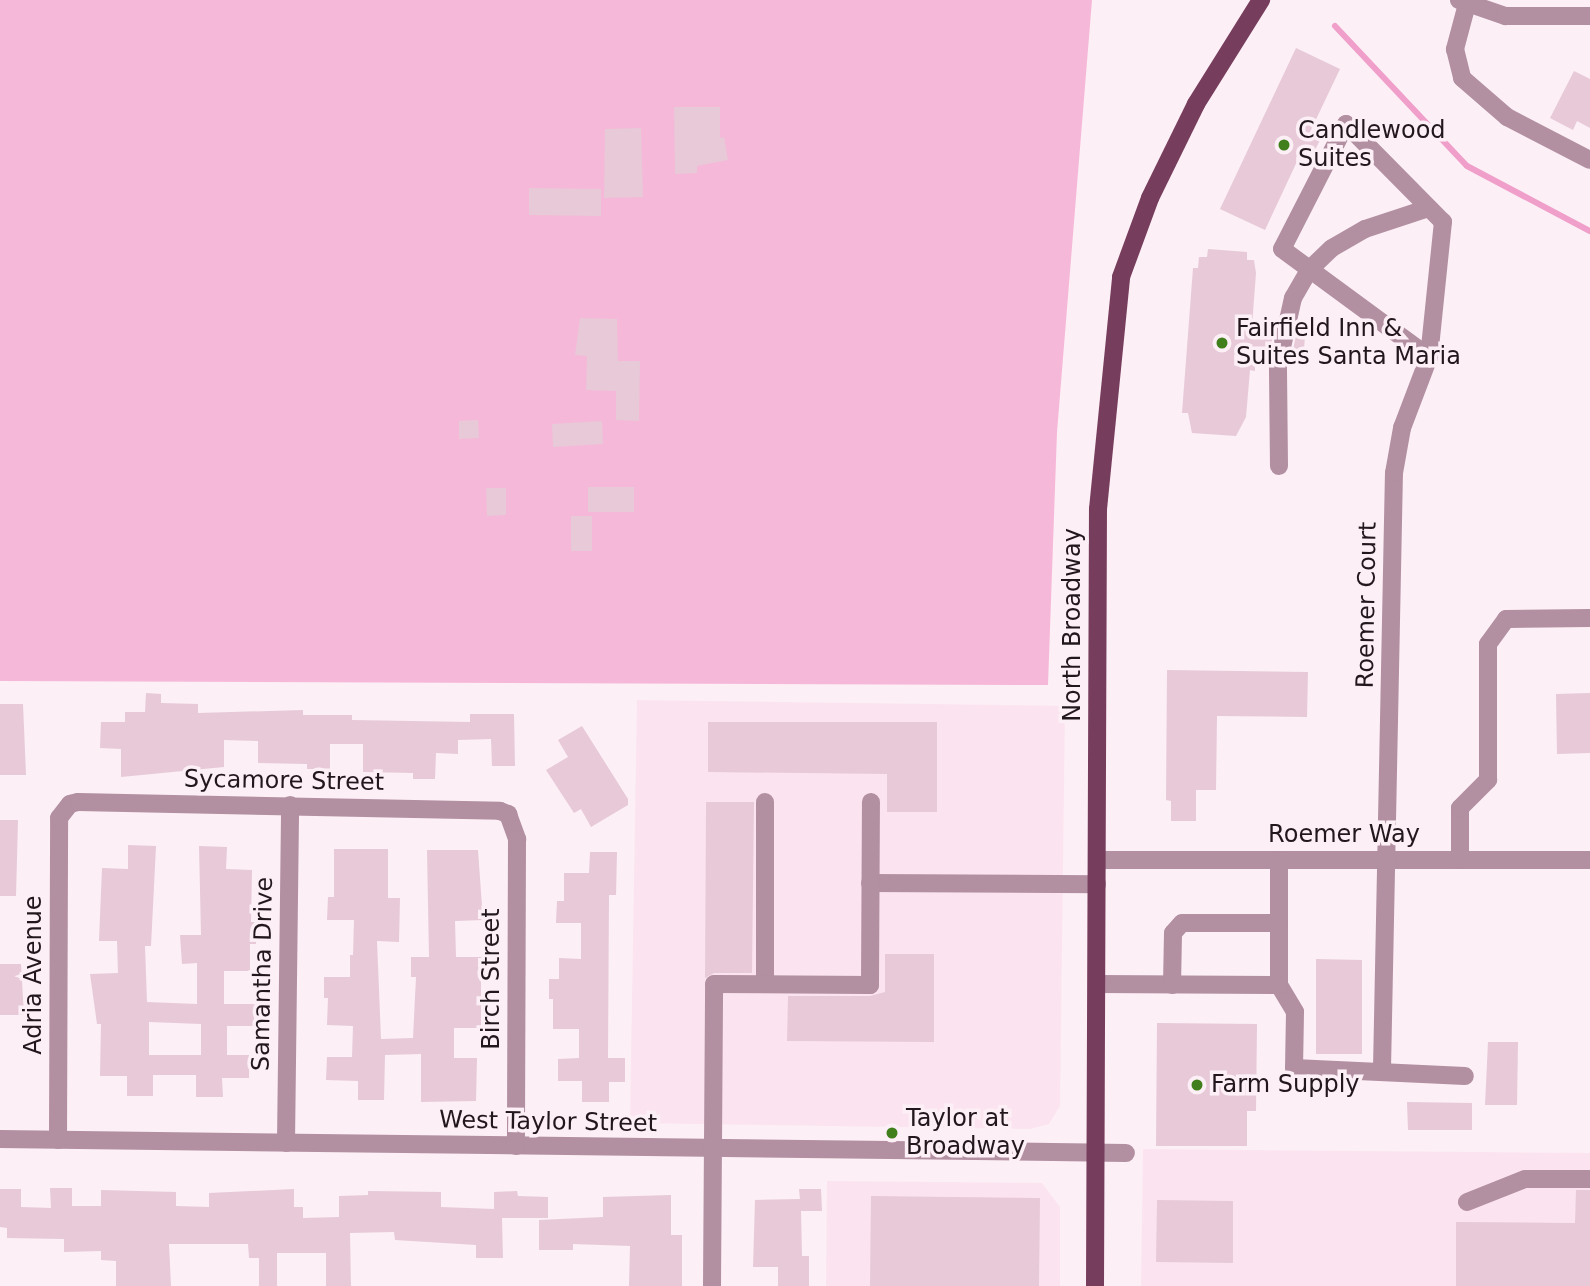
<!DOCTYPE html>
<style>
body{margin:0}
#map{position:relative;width:1590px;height:1286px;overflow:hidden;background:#fceff5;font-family:"DejaVu Sans",sans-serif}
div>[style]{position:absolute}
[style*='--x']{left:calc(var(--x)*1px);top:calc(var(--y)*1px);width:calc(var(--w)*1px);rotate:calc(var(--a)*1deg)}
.built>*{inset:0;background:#fbe4ef}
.green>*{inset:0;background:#f6b8d8}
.stream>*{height:6px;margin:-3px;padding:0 3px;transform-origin:3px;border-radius:3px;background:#ef9fca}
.building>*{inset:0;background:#e7c9d8}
.minor>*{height:18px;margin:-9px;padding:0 9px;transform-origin:9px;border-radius:9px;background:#b28fa1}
.major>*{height:18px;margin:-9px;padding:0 9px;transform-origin:9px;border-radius:9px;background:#773d5d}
.dots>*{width:19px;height:19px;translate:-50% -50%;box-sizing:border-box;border:4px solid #fceff5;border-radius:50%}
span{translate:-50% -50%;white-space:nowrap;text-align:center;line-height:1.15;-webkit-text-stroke:7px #fceff5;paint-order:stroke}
.poi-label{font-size:24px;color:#22171d}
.left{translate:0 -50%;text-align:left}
.street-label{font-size:24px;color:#22171d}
</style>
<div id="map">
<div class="built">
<i style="clip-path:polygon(637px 700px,1065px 706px,1060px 1106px,1049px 1124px,1030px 1129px,630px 1123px)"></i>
<i style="clip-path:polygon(1143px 1149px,1590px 1153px,1590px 1286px,1141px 1286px)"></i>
<i style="clip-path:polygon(827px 1181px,1042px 1183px,1060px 1207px,1060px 1286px,826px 1286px)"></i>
</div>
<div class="green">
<i style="clip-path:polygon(0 0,1092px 0,1057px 432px,1048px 685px,0 681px)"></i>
</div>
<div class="stream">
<i style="--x:1335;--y:26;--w:192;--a:46.7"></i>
<i style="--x:1467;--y:166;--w:139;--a:27.9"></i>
</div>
<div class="building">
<i style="clip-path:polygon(1296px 48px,1340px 69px,1310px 132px,1321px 138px,1311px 158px,1301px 153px,1265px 230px,1220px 209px)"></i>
<i style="clip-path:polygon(1574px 71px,1590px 79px,1590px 128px,1577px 121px,1573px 130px,1550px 118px)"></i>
<i style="clip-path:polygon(674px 107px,720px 107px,720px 138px,724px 137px,728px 160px,697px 166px,697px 173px,675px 174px)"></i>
<i style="clip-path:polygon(641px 128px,643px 197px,604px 198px,605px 129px)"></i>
<i style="clip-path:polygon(529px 188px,601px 189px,601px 216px,529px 215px)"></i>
<i style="clip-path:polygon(1208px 249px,1247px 252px,1247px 260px,1254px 260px,1256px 273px,1252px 326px,1274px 332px,1268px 358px,1255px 357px,1255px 371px,1250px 370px,1246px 417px,1236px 436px,1192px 433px,1188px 413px,1182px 413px,1193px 268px,1198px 268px,1199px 257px,1207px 257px)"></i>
<i style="clip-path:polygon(580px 318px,617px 319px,618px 361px,640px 361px,639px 421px,616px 420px,616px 391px,586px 390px,587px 356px,575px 355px)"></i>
<i style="clip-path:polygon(1296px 335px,1305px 336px,1303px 363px,1291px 361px)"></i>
<i style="clip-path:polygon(478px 420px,479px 438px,459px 439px,459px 421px)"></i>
<i style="clip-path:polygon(602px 421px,603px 444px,553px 447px,552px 424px)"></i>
<i style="clip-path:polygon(588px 487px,634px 487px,634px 512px,588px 512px)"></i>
<i style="clip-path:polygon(486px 488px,506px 488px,506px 515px,487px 516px)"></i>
<i style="clip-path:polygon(571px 516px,592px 516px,592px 551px,571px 551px)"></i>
<i style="clip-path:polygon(1167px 670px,1308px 672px,1307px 717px,1217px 716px,1216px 790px,1196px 790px,1196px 821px,1171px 821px,1171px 801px,1166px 800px)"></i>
<i style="clip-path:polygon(146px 693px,161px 694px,161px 703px,198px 704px,198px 713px,303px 710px,303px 715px,352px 715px,352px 720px,470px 722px,470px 714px,514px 714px,515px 766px,492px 766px,491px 739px,458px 740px,458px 754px,436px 753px,435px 779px,413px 779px,413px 773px,363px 772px,363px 744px,330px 744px,330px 769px,307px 769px,307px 764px,258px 763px,258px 741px,224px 740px,224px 767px,121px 777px,121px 749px,100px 748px,101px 722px,125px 722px,125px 712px,145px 712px)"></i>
<i style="clip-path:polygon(1590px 693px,1590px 753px,1557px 754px,1556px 694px)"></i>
<i style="clip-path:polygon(0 704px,23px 704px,26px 775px,0 775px)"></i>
<i style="clip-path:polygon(708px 722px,937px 722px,937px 812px,887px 812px,887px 774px,708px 772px)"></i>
<i style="clip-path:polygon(582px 726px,628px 799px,628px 805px,591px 827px,581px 809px,574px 813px,546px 770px,568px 757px,558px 740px)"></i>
<i style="clip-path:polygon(706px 802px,754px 802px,752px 973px,714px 973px,705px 978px)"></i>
<i style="clip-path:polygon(0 820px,18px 820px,16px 896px,0 896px)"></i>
<i style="clip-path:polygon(evenodd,128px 845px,156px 846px,151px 946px,145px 946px,147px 1002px,197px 1004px,197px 963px,182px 964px,180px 935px,201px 935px,199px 846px,227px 847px,226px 869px,252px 870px,251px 922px,256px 922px,256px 944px,250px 944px,250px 971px,224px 971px,224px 1004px,255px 1004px,254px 1026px,227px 1026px,227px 1055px,249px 1055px,249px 1078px,222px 1078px,223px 1097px,196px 1097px,196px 1075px,153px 1075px,153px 1096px,127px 1096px,127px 1076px,100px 1076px,101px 1024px,97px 1024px,90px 974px,118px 973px,117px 941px,99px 941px,102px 868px,128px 869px,128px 845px,149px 1022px,201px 1024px,201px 1055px,149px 1055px,149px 1022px)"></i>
<i style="clip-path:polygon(334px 849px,388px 849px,388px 898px,400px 898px,399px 942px,377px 941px,381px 1039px,413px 1038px,416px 977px,411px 977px,411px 957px,429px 957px,427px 850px,478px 850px,483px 920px,455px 921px,456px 957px,488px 957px,488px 980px,481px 980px,481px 1028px,454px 1028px,454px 1058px,477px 1058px,476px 1101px,421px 1102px,421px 1054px,385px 1055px,384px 1100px,358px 1100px,358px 1081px,326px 1080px,327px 1057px,352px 1057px,353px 1026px,327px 1025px,328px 998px,324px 998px,324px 977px,350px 977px,350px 955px,353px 955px,354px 920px,327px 920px,328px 897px,334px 897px)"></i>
<i style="clip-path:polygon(590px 852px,617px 852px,616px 895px,609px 895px,608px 1058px,625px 1058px,625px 1082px,609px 1082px,609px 1102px,582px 1102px,582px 1081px,558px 1081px,558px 1059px,579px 1058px,579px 1029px,553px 1029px,553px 999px,549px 999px,549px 979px,559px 979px,559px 958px,581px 959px,581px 923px,556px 923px,557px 901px,564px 901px,564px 873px,589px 873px)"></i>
<i style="clip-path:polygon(885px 954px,934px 954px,934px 1042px,787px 1041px,788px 996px,870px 996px,885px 992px)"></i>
<i style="clip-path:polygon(1316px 959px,1362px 960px,1362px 1054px,1316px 1054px)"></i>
<i style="clip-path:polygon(0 964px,21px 964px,24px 1015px,0 1015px)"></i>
<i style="clip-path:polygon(1157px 1023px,1257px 1024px,1256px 1111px,1247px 1111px,1247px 1146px,1156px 1146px)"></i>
<i style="clip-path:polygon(1488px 1042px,1518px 1042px,1517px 1105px,1485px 1105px)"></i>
<i style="clip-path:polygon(1407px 1102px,1472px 1103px,1472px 1130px,1408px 1130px)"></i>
<i style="clip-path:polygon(50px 1188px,72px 1188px,72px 1206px,101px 1206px,101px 1190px,176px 1192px,176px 1206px,209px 1207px,209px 1193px,294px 1189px,294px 1207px,303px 1207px,303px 1218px,339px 1217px,339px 1196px,368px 1195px,368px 1191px,441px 1192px,441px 1207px,494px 1209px,494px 1192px,517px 1191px,518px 1196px,548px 1197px,548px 1218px,502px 1218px,503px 1258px,476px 1258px,476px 1245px,395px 1240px,394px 1232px,350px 1233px,351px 1286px,326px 1286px,326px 1253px,277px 1253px,277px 1286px,259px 1286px,259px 1258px,249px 1258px,248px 1244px,169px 1244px,171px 1286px,116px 1286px,116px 1261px,101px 1260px,101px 1251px,64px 1252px,64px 1239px,7px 1238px,7px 1228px,0 1227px,0 1189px,21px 1189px,21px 1207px,51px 1208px)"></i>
<i style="clip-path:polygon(799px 1189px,821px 1189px,822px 1211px,801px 1211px,802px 1256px,809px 1256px,809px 1286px,778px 1286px,778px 1267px,753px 1267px,755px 1200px,800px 1199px)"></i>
<i style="clip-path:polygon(1576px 1190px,1590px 1190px,1590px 1286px,1456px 1286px,1456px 1222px,1575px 1223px)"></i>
<i style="clip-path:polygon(671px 1195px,671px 1235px,682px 1235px,682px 1286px,629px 1286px,630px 1246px,573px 1244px,573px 1250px,539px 1250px,539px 1220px,603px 1217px,603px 1197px)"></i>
<i style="clip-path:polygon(871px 1196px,1040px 1198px,1039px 1286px,870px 1286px)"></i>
<i style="clip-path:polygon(1157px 1200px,1233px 1201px,1233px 1263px,1156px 1262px)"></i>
</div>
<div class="minor">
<i style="--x:1459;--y:0;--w:49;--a:19.2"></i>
<i style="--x:1505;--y:16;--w:85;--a:0"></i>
<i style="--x:1467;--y:4;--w:47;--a:104.9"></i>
<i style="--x:1455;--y:49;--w:30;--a:76"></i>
<i style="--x:1462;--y:78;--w:60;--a:40.9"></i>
<i style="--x:1507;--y:117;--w:93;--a:27.4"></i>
<i style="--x:1279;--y:466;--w:101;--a:-90.6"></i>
<i style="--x:1278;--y:365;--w:69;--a:-77.4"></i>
<i style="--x:1293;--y:298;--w:34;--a:-60"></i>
<i style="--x:1310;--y:269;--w:30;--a:-44"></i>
<i style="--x:1332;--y:248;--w:38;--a:-30"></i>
<i style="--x:1365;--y:229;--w:67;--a:-18.2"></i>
<i style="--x:1097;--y:860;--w:493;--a:0"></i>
<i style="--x:1279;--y:860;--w:125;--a:90"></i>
<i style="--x:1279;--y:985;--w:31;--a:59"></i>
<i style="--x:1295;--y:1012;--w:56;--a:91"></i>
<i style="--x:1294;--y:1068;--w:171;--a:2.7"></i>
<i style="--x:1460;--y:860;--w:52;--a:-90"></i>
<i style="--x:1460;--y:808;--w:40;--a:-45"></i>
<i style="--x:1488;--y:780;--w:136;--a:-90"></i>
<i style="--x:1488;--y:644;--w:31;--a:-54"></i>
<i style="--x:1506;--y:619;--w:84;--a:-0.7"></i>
<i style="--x:870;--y:883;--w:227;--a:0.3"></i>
<i style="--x:765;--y:984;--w:182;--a:-90"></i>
<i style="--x:1097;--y:984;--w:182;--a:0.3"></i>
<i style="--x:1172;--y:985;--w:52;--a:-88.9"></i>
<i style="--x:1173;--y:933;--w:13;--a:-48"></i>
<i style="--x:1182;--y:923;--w:97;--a:0"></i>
<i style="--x:1382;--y:1069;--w:596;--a:-88.85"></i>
<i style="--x:1394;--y:473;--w:46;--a:-79.9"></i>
<i style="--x:1402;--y:428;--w:76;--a:-69.2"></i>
<i style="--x:1429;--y:357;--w:136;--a:-84.1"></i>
<i style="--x:1443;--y:222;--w:138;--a:-134.7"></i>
<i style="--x:1346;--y:124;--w:140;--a:117.1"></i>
<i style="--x:1282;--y:249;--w:182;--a:36.3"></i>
<i style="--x:0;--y:1139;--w:1126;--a:0.71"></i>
<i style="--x:58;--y:1140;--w:322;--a:-89.8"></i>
<i style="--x:59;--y:818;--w:18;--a:-52"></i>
<i style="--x:70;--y:804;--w:8;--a:-14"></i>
<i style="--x:78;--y:802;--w:422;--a:1.2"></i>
<i style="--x:500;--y:811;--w:9;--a:21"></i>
<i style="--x:508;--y:814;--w:27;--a:70"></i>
<i style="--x:517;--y:839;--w:307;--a:90.2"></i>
<i style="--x:286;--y:1143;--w:338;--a:-89.3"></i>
<i style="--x:1467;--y:1202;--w:62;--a:-21.6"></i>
<i style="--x:1525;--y:1179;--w:65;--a:0"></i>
<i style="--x:712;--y:1286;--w:302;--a:-89.6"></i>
<i style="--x:714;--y:984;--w:156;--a:0.4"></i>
<i style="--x:870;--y:985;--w:183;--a:-89.7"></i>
</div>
<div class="major">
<i style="--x:1095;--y:1286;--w:777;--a:-89.78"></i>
<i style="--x:1098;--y:509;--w:233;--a:-84.3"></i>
<i style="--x:1121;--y:277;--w:84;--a:-69.8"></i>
<i style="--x:1150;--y:198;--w:105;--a:-63.9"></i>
<i style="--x:1196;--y:104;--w:123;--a:-58"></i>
</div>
<div class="dots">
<i style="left:1284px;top:145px;background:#417f1d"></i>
<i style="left:1222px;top:343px;background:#417f1d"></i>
<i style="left:1197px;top:1085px;background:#417f1d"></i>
<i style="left:892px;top:1133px;background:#417f1d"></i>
</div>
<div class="poi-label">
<span class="left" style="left:1298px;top:145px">Candlewood<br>Suites</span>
<span class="left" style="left:1236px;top:343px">Fairfield Inn &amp;<br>Suites Santa Maria</span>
<span class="left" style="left:1211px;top:1085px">Farm Supply</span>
<span class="left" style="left:906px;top:1133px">Taylor at<br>Broadway</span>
</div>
<div class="street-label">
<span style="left:1367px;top:605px;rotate:-89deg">Roemer Court</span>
<span style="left:1073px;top:625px;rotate:-90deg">North Broadway</span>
<span style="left:284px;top:781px;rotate:1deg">Sycamore Street</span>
<span style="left:1344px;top:835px">Roemer Way</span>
<span style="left:263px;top:974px;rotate:-89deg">Samantha Drive</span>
<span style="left:34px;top:975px;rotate:-90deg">Adria Avenue</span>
<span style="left:492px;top:979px;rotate:-90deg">Birch Street</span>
<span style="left:548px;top:1122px;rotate:1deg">West Taylor Street</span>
</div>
</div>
